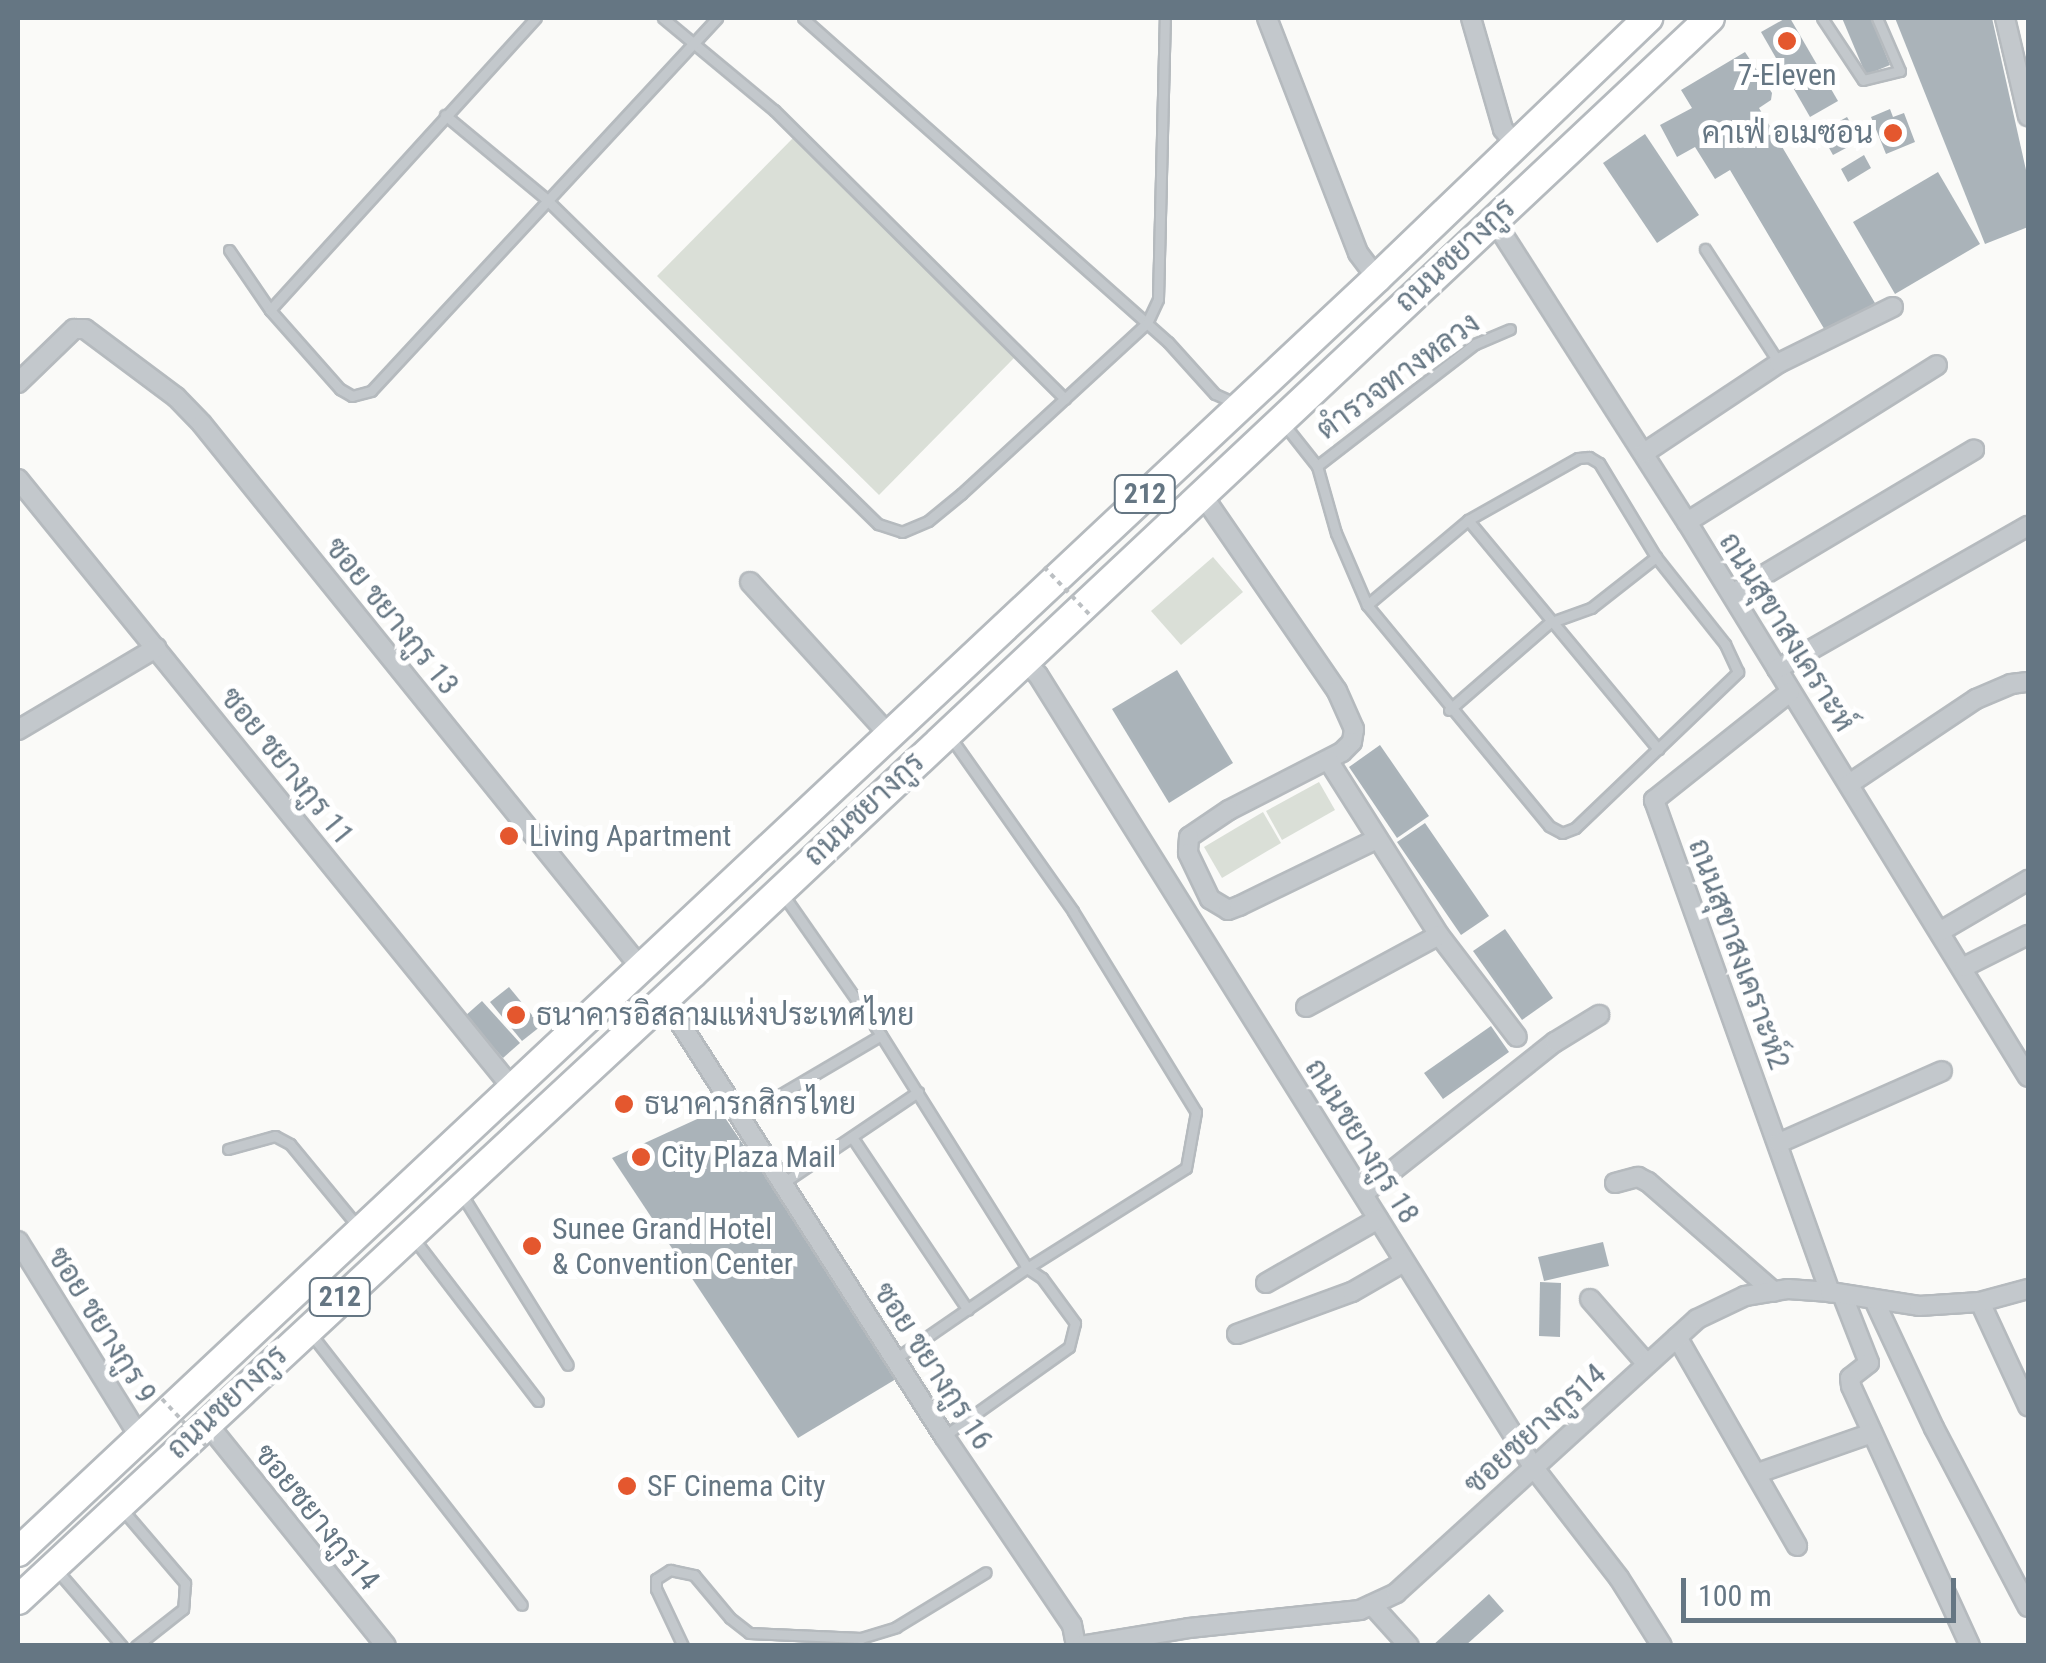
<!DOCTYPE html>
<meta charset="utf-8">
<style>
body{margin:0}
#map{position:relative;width:2046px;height:1663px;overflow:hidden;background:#fafaf8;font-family:"Roboto Condensed",Sarabun,sans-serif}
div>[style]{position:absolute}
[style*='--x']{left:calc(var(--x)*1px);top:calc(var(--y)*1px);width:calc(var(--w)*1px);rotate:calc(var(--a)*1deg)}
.green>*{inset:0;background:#dadfd7}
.building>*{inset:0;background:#aab3b9}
.roads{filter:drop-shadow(2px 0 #b5babe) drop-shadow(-2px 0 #b5babe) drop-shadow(0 2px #b5babe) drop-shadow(0 -2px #b5babe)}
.service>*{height:9px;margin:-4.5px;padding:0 4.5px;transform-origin:4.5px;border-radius:4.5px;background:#c3c8cc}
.minor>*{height:18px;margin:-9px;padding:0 9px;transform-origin:9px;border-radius:9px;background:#c3c8cc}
.primary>*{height:28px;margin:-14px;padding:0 14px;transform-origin:14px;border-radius:14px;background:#fff}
.path-bridge>*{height:4px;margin-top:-2px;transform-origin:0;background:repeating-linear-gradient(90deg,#bbbfc2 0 5px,transparent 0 10px)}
.dots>*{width:28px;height:28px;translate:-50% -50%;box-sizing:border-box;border:5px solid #fff;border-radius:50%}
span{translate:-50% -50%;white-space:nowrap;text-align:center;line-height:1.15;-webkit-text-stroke:10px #fff;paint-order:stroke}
.shield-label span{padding:2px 8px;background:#fff;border:2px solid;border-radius:8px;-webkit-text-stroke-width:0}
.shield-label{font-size:28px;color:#657683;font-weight:700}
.poi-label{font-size:30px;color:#657683}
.right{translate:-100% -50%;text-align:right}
.left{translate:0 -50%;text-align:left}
.street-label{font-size:30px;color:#657683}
.frame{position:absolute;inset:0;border:20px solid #657683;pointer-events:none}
.scale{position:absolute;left:1681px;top:1578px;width:275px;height:45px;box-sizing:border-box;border:5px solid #657683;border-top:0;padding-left:12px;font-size:30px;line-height:35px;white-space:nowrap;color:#657683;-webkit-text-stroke:8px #fff;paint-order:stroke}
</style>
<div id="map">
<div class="green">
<i style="clip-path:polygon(793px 138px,1015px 357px,879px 495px,657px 276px)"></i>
<i style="clip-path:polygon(1213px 557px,1243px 592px,1181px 645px,1151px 611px)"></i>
<i style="clip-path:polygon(1319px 782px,1335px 810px,1282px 840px,1266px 811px)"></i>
<i style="clip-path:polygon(1263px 812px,1281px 843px,1222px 878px,1204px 847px)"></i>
</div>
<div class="building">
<i style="clip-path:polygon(1786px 18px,1790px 18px,1838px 101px,1810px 117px,1761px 32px)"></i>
<i style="clip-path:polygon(1842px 18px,1871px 18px,1890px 65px,1866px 75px)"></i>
<i style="clip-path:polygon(1895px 18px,1992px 18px,2028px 179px,2028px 227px,1985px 244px)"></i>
<i style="clip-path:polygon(1745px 52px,1772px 93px,1771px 100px,1759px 108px,1875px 303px,1826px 332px,1730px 170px,1715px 179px,1695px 147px,1677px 157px,1660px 125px,1692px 108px,1681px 90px)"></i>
<i style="clip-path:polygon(1890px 109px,1893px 117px,1904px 113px,1915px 142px,1886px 154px,1871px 117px)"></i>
<i style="clip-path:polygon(1847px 117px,1861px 140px,1833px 155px,1820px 132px)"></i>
<i style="clip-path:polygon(1645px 134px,1699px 215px,1657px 243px,1603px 163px)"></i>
<i style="clip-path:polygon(1864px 155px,1871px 168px,1848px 182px,1841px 169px)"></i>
<i style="clip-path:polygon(1938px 172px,1980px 244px,1895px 294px,1853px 222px)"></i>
<i style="clip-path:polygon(1177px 670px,1233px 763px,1169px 803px,1112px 709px)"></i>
<i style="clip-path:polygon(1380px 745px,1429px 816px,1397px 838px,1349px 767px)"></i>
<i style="clip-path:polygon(1425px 823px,1489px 916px,1461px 935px,1397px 842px)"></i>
<i style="clip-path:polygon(1505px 929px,1553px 998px,1522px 1020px,1473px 951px)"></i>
<i style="clip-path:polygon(509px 987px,541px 1026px,522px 1041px,490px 1002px)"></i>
<i style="clip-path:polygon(482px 1001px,520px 1043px,503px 1058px,465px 1016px)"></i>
<i style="clip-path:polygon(1491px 1026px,1509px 1052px,1443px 1099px,1424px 1073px)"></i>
<i style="clip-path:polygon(719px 1109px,901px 1376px,798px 1438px,612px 1158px)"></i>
<i style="clip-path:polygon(1603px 1242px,1609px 1266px,1544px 1281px,1538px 1257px)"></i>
<i style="clip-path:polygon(1540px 1282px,1561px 1283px,1560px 1337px,1539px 1336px)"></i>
<i style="clip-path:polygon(1489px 1594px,1504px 1611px,1465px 1646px,1432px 1646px)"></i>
</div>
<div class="roads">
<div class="service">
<i style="--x:663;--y:18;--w:144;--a:39.7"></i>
<i style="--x:774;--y:110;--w:410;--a:44.8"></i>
<i style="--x:803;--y:18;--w:488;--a:41.6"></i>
<i style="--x:1168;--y:342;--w:70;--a:47.9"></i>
<i style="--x:1215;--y:394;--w:24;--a:24"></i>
<i style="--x:1822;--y:18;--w:74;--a:56.5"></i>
<i style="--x:1863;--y:80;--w:38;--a:-14"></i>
<i style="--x:1900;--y:71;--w:58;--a:-113.5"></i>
<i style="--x:445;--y:115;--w:131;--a:39.7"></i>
<i style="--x:546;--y:199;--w:465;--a:44.4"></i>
<i style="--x:878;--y:524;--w:25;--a:18"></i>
<i style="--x:902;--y:532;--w:28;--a:-23"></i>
<i style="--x:928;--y:521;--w:43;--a:-39.3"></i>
<i style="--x:961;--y:494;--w:253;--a:-42.6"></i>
<i style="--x:1147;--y:323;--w:26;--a:-65"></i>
<i style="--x:1158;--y:299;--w:281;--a:-88.6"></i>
<i style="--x:1705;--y:249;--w:136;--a:57"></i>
<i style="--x:229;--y:250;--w:73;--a:55.7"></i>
<i style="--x:270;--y:310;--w:106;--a:48.5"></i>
<i style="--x:340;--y:389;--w:14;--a:30"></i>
<i style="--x:352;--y:396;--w:20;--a:-15"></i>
<i style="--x:371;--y:391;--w:509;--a:-47.15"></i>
<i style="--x:270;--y:310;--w:395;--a:-47.7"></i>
<i style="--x:1283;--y:423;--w:55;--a:51.7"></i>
<i style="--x:1317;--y:466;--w:70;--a:74.2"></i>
<i style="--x:1336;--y:533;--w:78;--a:66.7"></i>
<i style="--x:1367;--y:605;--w:286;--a:50.5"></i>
<i style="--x:1549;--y:826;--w:15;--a:28"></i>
<i style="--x:1562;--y:833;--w:14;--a:-21"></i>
<i style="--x:1575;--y:828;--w:226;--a:-43.7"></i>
<i style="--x:1738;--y:672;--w:31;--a:-115"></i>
<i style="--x:1725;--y:644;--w:111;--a:-128.4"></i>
<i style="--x:1656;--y:557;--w:110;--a:-121.2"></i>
<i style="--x:1599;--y:463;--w:12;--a:-149"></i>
<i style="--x:1589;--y:457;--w:11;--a:175"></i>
<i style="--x:1578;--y:458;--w:126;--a:150.6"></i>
<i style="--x:1468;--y:520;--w:132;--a:139.9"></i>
<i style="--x:1317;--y:466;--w:200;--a:-37.7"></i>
<i style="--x:1475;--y:344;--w:38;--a:-23"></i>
<i style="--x:1468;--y:520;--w:298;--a:50.3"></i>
<i style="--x:1449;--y:710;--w:133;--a:-41"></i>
<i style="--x:1549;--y:623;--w:45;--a:-19.7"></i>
<i style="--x:1591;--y:608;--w:83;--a:-38.1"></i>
<i style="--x:784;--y:896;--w:169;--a:55.1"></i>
<i style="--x:881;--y:1035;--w:275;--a:57.9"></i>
<i style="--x:1027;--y:1268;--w:18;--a:34"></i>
<i style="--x:1042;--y:1278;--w:56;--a:53.7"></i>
<i style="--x:1075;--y:1323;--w:25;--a:104"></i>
<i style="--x:1069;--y:1347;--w:153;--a:144.5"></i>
<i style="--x:742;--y:1117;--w:161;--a:-30.5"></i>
<i style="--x:852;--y:1137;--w:208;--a:56.2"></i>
<i style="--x:228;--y:1149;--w:49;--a:-15.5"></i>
<i style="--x:275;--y:1136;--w:17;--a:28"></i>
<i style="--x:290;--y:1144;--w:109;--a:50.6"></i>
<i style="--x:783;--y:1183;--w:163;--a:-34"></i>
<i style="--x:462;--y:1195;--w:200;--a:58.1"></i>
<i style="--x:414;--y:1239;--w:204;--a:52.6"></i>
<i style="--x:311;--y:1334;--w:343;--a:52.1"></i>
<i style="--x:895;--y:1359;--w:160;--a:-34.6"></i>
<i style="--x:1027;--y:1268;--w:188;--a:-32.2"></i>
<i style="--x:1186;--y:1168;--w:57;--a:-79.9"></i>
<i style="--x:1196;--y:1112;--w:236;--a:-121.5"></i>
<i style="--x:1073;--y:911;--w:212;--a:-125.2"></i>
<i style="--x:121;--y:1508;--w:99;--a:49.5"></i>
<i style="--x:185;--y:1583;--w:26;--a:94"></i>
<i style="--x:183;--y:1609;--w:60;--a:141.8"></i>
<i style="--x:55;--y:1568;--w:103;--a:49.3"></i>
<i style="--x:683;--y:1646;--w:63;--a:-115.3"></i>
<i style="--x:656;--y:1589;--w:10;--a:-90"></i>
<i style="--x:656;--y:1579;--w:17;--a:-33"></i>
<i style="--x:670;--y:1570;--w:25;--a:12"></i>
<i style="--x:694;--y:1575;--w:56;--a:50.1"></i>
<i style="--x:730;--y:1618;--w:24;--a:38"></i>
<i style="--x:749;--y:1633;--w:112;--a:2.6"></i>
<i style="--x:861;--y:1638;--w:37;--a:-17"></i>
<i style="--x:896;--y:1627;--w:105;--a:-31.4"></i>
</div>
<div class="minor">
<i style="--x:1267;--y:18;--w:252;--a:68.8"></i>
<i style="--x:1358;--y:253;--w:31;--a:53"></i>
<i style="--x:1471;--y:18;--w:116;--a:73.9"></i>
<i style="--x:1503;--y:129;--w:18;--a:52"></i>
<i style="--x:2005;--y:18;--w:101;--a:76.8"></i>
<i style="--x:1493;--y:219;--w:360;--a:57.4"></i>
<i style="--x:1687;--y:522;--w:651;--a:58.43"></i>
<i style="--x:18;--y:383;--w:78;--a:-44"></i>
<i style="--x:74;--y:329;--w:11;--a:0"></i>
<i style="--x:85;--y:329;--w:114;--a:36.8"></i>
<i style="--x:176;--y:397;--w:37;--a:46"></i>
<i style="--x:202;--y:424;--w:699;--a:51.1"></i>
<i style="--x:1644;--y:453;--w:162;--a:-33.7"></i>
<i style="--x:1779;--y:363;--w:127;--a:-26.2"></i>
<i style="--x:18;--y:479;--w:786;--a:50.94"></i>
<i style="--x:1201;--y:493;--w:240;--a:55.5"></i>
<i style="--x:1337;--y:691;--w:42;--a:65.9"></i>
<i style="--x:1354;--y:729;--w:13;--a:99"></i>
<i style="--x:1352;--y:742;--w:14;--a:135"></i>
<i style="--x:1342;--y:752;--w:127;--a:152.8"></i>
<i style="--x:1229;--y:810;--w:48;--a:146"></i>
<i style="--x:1189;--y:837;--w:16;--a:94"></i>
<i style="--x:1188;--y:853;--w:51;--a:64.4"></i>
<i style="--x:1210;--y:899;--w:21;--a:31"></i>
<i style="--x:1228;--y:910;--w:12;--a:-20"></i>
<i style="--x:1239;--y:906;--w:153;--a:-25.9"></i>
<i style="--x:1687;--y:522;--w:295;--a:-32.1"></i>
<i style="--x:750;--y:582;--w:208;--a:47.7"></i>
<i style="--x:1732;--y:594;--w:282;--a:-30.8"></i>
<i style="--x:1023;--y:660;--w:21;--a:45"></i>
<i style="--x:1038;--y:675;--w:935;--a:57.98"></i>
<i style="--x:1534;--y:1468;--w:139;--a:52.3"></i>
<i style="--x:1619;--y:1578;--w:80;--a:57.7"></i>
<i style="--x:1777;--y:669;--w:289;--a:-29.7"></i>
<i style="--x:1790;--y:692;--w:174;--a:141.5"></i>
<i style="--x:1654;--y:800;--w:523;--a:70.32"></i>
<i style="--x:18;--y:730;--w:161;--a:-30.7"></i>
<i style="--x:1328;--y:760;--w:207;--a:57.6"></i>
<i style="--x:1439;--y:935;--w:128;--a:52.6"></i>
<i style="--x:1849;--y:784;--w:153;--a:-33.8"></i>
<i style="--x:1976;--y:699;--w:38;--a:-23"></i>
<i style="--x:2011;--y:684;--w:17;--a:-7"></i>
<i style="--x:1941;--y:931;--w:101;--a:-30.4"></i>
<i style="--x:1964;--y:967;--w:72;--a:-26.6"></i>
<i style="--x:664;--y:998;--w:520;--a:57.41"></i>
<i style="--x:944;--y:1436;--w:228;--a:55.9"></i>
<i style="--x:1072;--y:1625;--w:21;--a:79"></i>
<i style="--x:1306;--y:1007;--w:151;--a:-28.4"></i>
<i style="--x:1779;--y:1143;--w:178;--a:-23.8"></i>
<i style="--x:1615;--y:1183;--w:24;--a:-15"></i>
<i style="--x:1638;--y:1177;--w:11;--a:27"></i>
<i style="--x:1648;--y:1182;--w:167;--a:41.1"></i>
<i style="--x:1363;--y:1194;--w:245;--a:-38.4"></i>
<i style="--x:1555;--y:1042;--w:52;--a:-31.5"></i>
<i style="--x:18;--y:1241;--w:232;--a:58.2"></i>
<i style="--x:1266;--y:1283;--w:129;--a:-29.7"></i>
<i style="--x:1842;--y:1294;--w:74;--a:68.6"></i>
<i style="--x:1869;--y:1363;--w:24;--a:142"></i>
<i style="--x:1850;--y:1378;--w:8;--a:83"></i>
<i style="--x:1851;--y:1386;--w:286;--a:65.4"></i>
<i style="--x:1590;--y:1299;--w:86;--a:48.8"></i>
<i style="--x:1875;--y:1302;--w:139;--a:64.9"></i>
<i style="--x:1934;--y:1428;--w:202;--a:62.3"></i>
<i style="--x:1980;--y:1302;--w:115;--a:65.2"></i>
<i style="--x:1237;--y:1334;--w:122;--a:-20.1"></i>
<i style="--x:1352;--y:1292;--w:60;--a:-30"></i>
<i style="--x:1677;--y:1337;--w:241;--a:60.1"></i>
<i style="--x:206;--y:1422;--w:287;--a:51.2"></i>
<i style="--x:1758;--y:1473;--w:121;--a:-19.3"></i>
<i style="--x:1372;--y:1605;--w:55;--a:47.9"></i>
<i style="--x:1081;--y:1646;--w:109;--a:-9.5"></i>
<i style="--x:1189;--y:1628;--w:172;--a:-6"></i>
<i style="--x:1360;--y:1610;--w:40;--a:-25"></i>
<i style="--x:1396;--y:1593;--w:407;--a:-42.3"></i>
<i style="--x:1697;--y:1319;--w:53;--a:-25.6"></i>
<i style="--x:1745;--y:1296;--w:44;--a:-9.2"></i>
<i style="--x:1788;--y:1289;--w:42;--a:4.1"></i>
<i style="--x:1830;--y:1292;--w:90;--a:8.9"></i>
<i style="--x:1919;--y:1306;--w:61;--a:-3.8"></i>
<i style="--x:1980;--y:1302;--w:50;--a:-15.2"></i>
</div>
<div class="primary">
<i style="--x:18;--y:1552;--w:1863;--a:-43.15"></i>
<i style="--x:1377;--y:278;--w:376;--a:-43.8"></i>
<i style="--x:18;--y:1600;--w:921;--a:-42.89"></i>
<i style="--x:693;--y:973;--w:1395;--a:-43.2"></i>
</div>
</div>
<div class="path-bridge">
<i style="--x:1044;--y:567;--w:68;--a:46.2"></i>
<i style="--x:162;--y:1399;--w:64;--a:46.9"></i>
</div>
<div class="dots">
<i style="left:1787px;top:41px;background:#e4572e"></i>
<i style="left:1893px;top:133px;background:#e4572e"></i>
<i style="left:509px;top:836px;background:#e4572e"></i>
<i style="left:516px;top:1015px;background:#e4572e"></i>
<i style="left:624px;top:1104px;background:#e4572e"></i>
<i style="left:641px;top:1157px;background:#e4572e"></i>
<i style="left:532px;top:1246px;background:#e4572e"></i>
<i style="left:627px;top:1486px;background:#e4572e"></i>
</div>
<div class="shield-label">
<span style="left:1145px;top:494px">212</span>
<span style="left:340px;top:1297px">212</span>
</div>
<div class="poi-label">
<span style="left:1787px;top:75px">7-Eleven</span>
<span class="right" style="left:1873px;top:133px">คาเฟ่ อเมซอน</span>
<span class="left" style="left:529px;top:836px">Living Apartment</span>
<span class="left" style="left:536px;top:1015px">ธนาคารอิสลามแห่งประเทศไทย</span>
<span class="left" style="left:644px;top:1104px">ธนาคารกสิกรไทย</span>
<span class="left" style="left:661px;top:1157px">City Plaza Mail</span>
<span class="left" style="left:552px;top:1246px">Sunee Grand Hotel<br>&amp; Convention Center</span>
<span class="left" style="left:647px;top:1486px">SF Cinema City</span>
</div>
<div class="street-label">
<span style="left:1455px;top:255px;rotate:-43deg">ถนนชยางกูร</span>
<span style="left:1398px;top:376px;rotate:-36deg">ตำรวจทางหลวง</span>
<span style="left:392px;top:616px;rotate:51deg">ซอย ชยางกูร 13</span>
<span style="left:1787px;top:632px;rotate:58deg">ถนนสุขาสงเคราะห์</span>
<span style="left:287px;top:766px;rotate:51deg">ซอย ชยางกูร 11</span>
<span style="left:864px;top:809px;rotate:-43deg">ถนนชยางกูร</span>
<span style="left:1739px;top:954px;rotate:70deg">ถนนสุขาสงเคราะห์2</span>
<span style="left:1362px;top:1141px;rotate:58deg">ถนนชยางกูร 18</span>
<span style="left:102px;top:1325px;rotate:58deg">ซอย ชยางกูร 9</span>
<span style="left:933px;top:1366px;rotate:57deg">ซอย ชยางกูร 16</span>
<span style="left:227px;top:1402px;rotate:-43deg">ถนนชยางกูร</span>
<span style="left:1535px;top:1429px;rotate:-42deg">ซอยชยางกูร14</span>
<span style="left:317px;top:1517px;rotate:51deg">ซอยชยางกูร14</span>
</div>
<div class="frame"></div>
<div class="scale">100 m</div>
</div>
